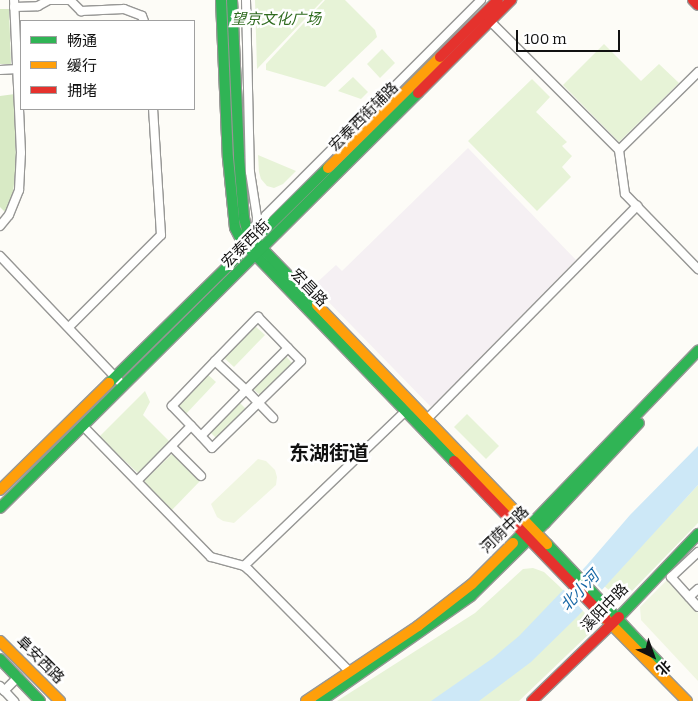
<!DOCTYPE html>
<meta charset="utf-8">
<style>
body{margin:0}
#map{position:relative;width:698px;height:701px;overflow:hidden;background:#fdfcf7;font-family:Bitter,"Noto Sans SC",serif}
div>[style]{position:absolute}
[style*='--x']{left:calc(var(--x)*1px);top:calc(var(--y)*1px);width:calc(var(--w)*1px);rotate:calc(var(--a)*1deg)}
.industrial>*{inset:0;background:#f5f0f3}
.green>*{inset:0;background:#e7f3d7}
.forest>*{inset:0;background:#d8eac5}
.pitch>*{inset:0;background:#f0f6e1}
.water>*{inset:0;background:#cde8f7}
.pier>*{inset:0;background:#fdfcf7}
.roads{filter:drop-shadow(1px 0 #979795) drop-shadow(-1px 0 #979795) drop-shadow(0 1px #979795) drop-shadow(0 -1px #979795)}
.street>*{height:8px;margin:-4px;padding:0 4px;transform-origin:4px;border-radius:4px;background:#fffffe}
.fast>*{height:10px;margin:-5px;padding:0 5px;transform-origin:5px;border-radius:5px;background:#30b455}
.slow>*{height:10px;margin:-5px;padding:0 5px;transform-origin:5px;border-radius:5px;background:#ff9f0a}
.jam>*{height:10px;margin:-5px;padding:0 5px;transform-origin:5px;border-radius:5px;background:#e5322d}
span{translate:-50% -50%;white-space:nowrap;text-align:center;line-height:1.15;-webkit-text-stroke:5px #fff;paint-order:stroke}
.park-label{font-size:15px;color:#2f6b1f;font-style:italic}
.street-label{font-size:15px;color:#111}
.water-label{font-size:16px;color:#1768a6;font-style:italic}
.district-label{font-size:20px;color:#111;font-weight:700}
.legend{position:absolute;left:20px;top:20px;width:175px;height:90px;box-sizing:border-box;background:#fff;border:1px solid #a0a0a0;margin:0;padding:6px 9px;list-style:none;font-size:15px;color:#111}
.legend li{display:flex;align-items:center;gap:10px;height:25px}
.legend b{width:25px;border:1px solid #a0a0a0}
.north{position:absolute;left:628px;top:631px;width:50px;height:50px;-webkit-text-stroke:4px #fff;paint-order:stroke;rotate:138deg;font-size:14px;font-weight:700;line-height:20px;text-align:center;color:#111}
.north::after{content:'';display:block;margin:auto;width:18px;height:22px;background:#111;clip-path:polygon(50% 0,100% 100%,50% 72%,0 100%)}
.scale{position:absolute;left:516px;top:30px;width:104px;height:22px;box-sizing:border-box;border:2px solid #111;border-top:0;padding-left:6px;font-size:15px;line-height:18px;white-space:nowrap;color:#111;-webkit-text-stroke:4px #fff;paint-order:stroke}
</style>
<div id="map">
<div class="industrial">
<i style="clip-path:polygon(468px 148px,576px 260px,431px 407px,313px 286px,336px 265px,342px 271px)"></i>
</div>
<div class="green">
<i style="clip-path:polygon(255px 0,323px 0,257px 69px)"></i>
<i style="clip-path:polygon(325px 0,345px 0,375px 30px,377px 37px,325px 87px,266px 70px,266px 64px)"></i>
<i style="clip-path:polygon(604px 44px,641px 81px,659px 64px,679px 83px,619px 142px,563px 85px)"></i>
<i style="clip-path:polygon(382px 49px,395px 63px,380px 78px,367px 64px)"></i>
<i style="clip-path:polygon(353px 77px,368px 92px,361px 99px,338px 91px)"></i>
<i style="clip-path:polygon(532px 79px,550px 97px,536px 112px,567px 142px,562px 146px,572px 156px,562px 167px,571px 177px,537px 211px,468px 141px)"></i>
<i style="clip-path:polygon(258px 155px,296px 171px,283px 184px,274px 188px,267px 186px,261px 179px,259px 172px)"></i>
<i style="clip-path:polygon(254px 325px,265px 335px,234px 367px,223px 357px)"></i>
<i style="clip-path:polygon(284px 354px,292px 363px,260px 395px,251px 387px)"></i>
<i style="clip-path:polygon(205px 372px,216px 382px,185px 415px,174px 405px)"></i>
<i style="clip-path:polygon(145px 391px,150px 402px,143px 415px,170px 442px,139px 474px,99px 437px)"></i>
<i style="clip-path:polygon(238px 401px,246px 409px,217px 439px,209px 431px)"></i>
<i style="clip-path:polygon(467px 414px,499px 446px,486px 459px,454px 427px)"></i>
<i style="clip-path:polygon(173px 453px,200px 481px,170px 512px,145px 485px,145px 480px)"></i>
<i style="clip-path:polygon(698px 485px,698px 523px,628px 595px,616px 596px,604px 586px)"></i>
<i style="clip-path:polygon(533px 568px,544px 572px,559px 586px,593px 621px,592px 631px,519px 701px,337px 701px,475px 613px,523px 569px)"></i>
</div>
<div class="forest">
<i style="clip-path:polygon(0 9px,9px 9px,11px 64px,0 64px)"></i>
<i style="clip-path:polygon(15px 94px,16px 168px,13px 192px,5px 212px,0 207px,0 96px)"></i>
</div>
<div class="pitch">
<i style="clip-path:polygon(258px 459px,266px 461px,275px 470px,277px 477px,276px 485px,234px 523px,223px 521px,217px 517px,211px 504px)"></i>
<i style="clip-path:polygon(668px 579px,698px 613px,698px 681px,641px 620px,640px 607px)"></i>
</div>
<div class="water">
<i style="clip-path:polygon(698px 446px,698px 485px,578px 616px,531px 662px,479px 701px,431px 701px,493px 658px,519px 636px,586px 566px,630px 515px)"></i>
</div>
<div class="pier">
<i style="clip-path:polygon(581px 568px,603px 591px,585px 613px,562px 588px)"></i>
</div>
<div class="roads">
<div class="street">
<i style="--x:246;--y:0;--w:172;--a:88.7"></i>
<i style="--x:250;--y:172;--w:46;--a:81.2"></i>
<i style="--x:257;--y:217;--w:17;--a:93"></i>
<i style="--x:14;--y:7;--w:24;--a:-2"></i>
<i style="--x:38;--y:6;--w:13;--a:-29"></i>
<i style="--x:49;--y:0;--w:21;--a:0"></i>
<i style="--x:70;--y:0;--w:16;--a:45"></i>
<i style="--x:81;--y:11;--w:43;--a:-2.7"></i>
<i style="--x:124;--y:9;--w:19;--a:21"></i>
<i style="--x:142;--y:16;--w:5;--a:68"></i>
<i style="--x:490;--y:21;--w:182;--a:45"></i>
<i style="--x:619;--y:150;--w:44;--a:82.2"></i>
<i style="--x:625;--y:194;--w:105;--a:45.8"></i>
<i style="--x:0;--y:70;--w:18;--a:-3"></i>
<i style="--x:619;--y:150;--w:111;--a:-44.6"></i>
<i style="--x:0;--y:226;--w:14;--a:-51"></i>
<i style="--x:9;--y:215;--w:27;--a:-68"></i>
<i style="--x:19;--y:190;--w:37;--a:-87"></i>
<i style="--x:21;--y:153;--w:153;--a:-92.6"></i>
<i style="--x:259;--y:233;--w:19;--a:-69"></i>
<i style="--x:266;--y:215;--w:304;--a:-45"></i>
<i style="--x:0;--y:256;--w:178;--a:46.4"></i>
<i style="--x:69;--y:327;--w:130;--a:-45"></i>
<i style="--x:161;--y:235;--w:126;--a:-93.6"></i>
<i style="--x:215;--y:361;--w:42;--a:43.1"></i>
<i style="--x:246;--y:390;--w:64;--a:134.4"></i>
<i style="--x:201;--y:436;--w:42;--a:-134"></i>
<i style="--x:172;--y:406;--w:62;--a:-46.3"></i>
<i style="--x:215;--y:361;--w:62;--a:-45.7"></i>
<i style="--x:258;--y:317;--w:43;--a:45.9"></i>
<i style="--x:288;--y:348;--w:59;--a:135"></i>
<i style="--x:246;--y:390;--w:39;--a:46"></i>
<i style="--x:426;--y:420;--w:301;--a:-45.4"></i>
<i style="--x:83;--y:426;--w:183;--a:45.7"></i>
<i style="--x:211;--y:557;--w:34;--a:15"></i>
<i style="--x:244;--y:566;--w:6;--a:39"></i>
<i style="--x:249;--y:570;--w:142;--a:45.3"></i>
<i style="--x:201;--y:436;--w:16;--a:47"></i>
<i style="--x:212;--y:448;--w:124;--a:-44.3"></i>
<i style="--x:301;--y:361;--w:18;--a:-135"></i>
<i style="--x:172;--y:447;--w:41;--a:45"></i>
<i style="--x:138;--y:480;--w:76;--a:-45.5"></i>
<i style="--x:698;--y:552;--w:37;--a:137"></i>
<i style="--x:671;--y:577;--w:40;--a:48"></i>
<i style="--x:244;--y:566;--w:230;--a:-43.8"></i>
<i style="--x:689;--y:597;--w:12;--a:-42"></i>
<i style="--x:0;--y:686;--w:21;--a:47"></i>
<i style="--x:4;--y:691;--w:20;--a:-45"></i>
</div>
<div class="fast">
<i style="--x:221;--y:0;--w:158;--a:87.5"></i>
<i style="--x:228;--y:158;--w:70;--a:84.3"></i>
<i style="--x:235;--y:228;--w:13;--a:63"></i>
<i style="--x:241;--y:240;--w:307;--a:46.1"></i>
<i style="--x:232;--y:0;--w:157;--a:87.4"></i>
<i style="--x:239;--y:157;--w:61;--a:85.3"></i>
<i style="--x:244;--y:218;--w:16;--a:76"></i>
<i style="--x:248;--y:234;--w:99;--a:45.8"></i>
<i style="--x:109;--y:383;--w:307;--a:-44.5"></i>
<i style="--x:0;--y:508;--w:589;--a:-44.79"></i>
<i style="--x:513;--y:543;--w:267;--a:-46.1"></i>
<i style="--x:547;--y:544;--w:170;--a:46.7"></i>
<i style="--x:619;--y:617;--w:115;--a:-46.4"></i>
<i style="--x:0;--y:659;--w:58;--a:46.4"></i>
<i style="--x:321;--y:701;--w:183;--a:-35"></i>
<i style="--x:471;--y:596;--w:104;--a:-44.6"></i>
<i style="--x:545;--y:523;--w:137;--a:-46.8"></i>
</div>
<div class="slow">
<i style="--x:328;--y:168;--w:158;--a:-44.7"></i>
<i style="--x:317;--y:305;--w:332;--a:46.1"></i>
<i style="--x:0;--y:490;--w:153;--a:-44.5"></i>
<i style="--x:606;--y:619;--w:115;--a:45.4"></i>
<i style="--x:0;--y:641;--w:85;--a:45"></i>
<i style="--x:306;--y:701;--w:135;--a:-33.8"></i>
<i style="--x:418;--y:626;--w:68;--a:-37.9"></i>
<i style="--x:472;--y:584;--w:58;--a:-45"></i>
</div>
<div class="jam">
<i style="--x:693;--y:0;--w:7;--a:45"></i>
<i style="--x:440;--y:57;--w:81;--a:-44.5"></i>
<i style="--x:418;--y:93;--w:132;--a:-45"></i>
<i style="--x:454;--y:461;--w:219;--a:46.1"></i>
<i style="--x:532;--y:701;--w:121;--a:-44"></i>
</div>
</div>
<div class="park-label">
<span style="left:276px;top:20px">望京文化广场</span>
</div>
<div class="street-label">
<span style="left:364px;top:117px;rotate:-45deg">宏泰西街辅路</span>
<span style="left:246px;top:244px;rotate:-45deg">宏泰西街</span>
<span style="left:309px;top:288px;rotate:46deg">宏昌路</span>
<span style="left:505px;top:530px;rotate:-44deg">河荫中路</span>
<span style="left:605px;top:608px;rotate:-46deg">溪阳中路</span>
<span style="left:40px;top:660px;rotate:45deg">阜安西路</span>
</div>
<div class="water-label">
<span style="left:580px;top:591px;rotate:-47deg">北小河</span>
</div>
<div class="district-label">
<span style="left:329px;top:453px">东湖街道</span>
</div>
<ul class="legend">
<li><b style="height:6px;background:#30b455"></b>畅通</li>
<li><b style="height:6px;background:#ff9f0a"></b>缓行</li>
<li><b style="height:6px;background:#e5322d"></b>拥堵</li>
</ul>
<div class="north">北</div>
<div class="scale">100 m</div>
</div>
